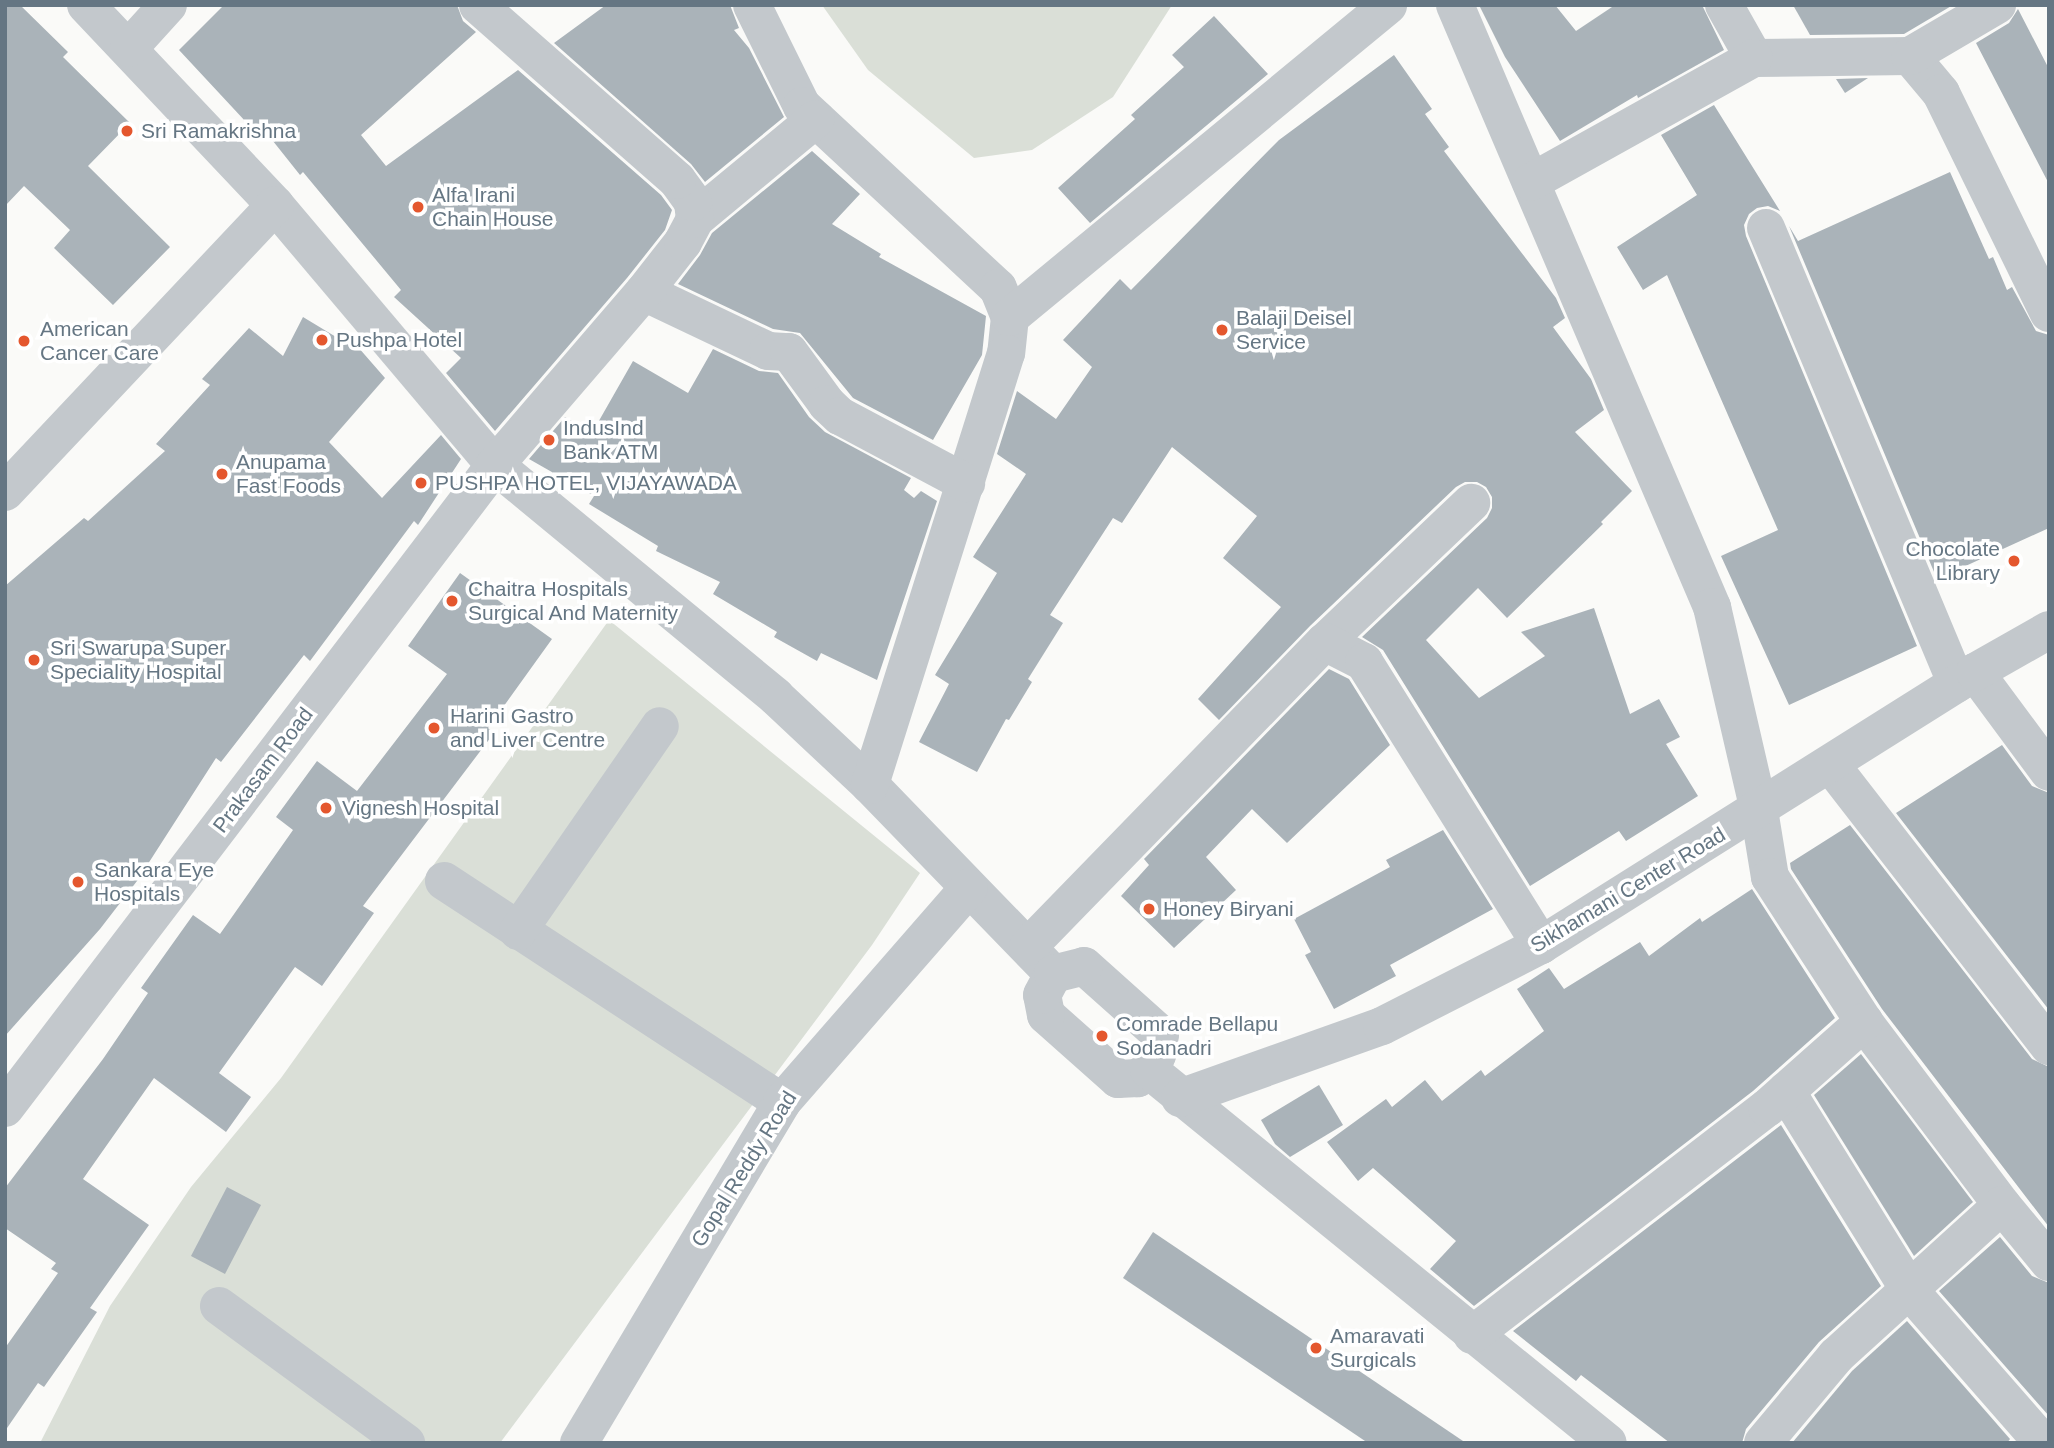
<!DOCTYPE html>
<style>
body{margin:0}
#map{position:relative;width:2054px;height:1448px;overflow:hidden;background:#fafaf8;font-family:Arial,sans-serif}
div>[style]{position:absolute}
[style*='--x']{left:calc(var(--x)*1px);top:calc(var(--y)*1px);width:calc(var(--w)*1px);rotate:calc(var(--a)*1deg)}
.green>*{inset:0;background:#dadfd7}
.building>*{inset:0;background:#aab3b9}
.minor>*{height:38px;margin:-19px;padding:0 19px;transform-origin:19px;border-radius:19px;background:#c3c8cc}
.dots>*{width:19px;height:19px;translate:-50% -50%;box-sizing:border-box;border:4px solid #fff;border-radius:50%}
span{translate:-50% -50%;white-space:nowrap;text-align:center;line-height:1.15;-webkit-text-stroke:7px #fff;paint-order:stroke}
.poi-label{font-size:21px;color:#657683}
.left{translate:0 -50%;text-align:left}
.right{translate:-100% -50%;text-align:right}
.street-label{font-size:21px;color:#657683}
.frame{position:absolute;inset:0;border:7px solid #657683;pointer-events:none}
</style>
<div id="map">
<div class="green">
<i style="clip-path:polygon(822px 5px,1172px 5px,1113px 97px,1032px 150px,974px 158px,868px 70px)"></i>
<i style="clip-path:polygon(609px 620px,920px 873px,872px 945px,500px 1443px,40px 1443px,110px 1306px,191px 1187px,281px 1078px)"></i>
</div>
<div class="building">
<i style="clip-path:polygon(5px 5px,20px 5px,68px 52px,63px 57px,130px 123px,88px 166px,170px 247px,113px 305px,54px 248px,70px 230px,24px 186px,5px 206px)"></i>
<i style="clip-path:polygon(224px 5px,457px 5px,463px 21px,476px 32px,361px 135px,386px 166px,518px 70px,661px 195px,672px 210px,665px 230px,627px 278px,495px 431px,446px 373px,461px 358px,394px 297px,401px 290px,303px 172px,300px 175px,265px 131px,259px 136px,179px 50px)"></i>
<i style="clip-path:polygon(606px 5px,730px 5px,739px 28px,734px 30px,749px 48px,784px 117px,705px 182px,691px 164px,554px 43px)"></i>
<i style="clip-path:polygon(1479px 5px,1555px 5px,1576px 31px,1615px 5px,1702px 5px,1724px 50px,1638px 98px,1637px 95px,1560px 141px,1505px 57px)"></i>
<i style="clip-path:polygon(1793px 5px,1953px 5px,1904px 34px,1810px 35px)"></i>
<i style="clip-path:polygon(2018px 9px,2049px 69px,2049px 184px,1976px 43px,2009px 23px)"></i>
<i style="clip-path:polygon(1214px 16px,1268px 74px,1090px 223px,1058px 188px,1135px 119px,1131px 115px,1184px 67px,1172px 55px)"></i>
<i style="clip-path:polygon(1394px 55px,1432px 109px,1425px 114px,1449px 147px,1444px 151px,1556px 298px,1565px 318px,1553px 327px,1591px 379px,1604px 410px,1575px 432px,1632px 491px,1601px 522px,1603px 524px,1507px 618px,1478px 588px,1426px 640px,1479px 698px,1545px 656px,1521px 632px,1594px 608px,1630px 714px,1659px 699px,1680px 737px,1666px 744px,1698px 796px,1626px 841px,1619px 831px,1530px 886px,1383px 650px,1362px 637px,1487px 518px,1492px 508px,1492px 497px,1486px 487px,1477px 482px,1465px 482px,1456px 487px,1310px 626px,1219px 720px,1198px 699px,1281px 607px,1223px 558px,1257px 516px,1172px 447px,1122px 523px,1113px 518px,1050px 615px,1063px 623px,1028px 679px,1032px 682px,1009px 720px,1006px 719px,977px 772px,919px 742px,949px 684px,935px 675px,997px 573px,973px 557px,1026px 474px,997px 454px,1017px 391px,1056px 419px,1092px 367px,1063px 340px,1120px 279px,1131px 290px,1279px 140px)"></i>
<i style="clip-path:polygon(1868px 78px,1845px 93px,1836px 79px)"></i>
<i style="clip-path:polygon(1714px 105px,1780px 211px,1768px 206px,1757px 208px,1749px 214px,1744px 225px,1746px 236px,1917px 646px,1789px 705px,1721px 556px,1778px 530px,1667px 275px,1643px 290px,1617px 247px,1697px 195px,1661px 135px)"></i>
<i style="clip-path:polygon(812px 151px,860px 194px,832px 224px,881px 254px,879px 257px,986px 316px,982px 355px,933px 440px,853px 398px,800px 333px,773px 329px,678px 284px,700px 255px,712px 233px)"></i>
<i style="clip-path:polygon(1950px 172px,1989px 259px,1993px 257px,2007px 290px,2012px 287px,2036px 331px,2049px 335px,2049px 528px,1937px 579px,1789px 226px,1798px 241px)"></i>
<i style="clip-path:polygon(303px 317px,346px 343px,351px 339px,385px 378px,329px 442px,382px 498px,441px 435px,461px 459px,418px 525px,414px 521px,310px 661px,304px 655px,221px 762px,216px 758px,137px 881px,100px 929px,5px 1036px,5px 586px,84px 518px,88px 521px,165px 451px,156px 444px,210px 385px,202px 379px,249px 328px,283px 356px)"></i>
<i style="clip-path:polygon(713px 349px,759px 371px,778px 373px,809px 417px,825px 432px,911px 478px,904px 490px,914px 498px,921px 491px,937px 501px,877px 680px,821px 653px,817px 661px,774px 637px,777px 632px,713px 594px,720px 582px,656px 551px,658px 546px,589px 504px,594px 496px,529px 459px,565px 417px,592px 433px,633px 361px,688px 393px)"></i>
<i style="clip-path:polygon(460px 573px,552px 639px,488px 728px,494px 733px,363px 906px,374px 913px,322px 986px,295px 967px,219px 1073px,251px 1097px,226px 1132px,154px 1078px,83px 1179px,149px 1225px,90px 1308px,97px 1312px,44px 1387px,38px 1383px,5px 1431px,5px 1348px,58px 1273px,51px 1269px,56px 1263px,5px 1228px,5px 1188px,103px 1059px,148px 993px,141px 988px,193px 915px,220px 934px,293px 830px,276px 817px,317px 761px,357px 791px,447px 674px,408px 646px)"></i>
<i style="clip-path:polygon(1329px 669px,1349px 679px,1390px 745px,1287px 843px,1252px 809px,1206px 857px,1236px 890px,1174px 948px,1121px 896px,1149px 865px,1144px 859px)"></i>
<i style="clip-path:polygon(2002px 745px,2032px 786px,2049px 793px,2049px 1010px,1896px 813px)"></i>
<i style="clip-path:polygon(1850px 825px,2032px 1059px,2049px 1067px,2049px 1227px,1882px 1009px,1791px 869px,1790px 863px)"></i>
<i style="clip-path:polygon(1443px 830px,1493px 909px,1390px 965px,1396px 976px,1334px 1009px,1305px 955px,1311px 952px,1294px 919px,1390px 867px,1386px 860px)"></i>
<i style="clip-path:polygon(1752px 889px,1835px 1018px,1753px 1091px,1474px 1306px,1430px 1269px,1456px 1241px,1373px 1168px,1358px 1181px,1327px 1142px,1386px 1099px,1392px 1107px,1425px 1080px,1442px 1101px,1481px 1070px,1485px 1076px,1544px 1031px,1517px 989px,1549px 968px,1564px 989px,1640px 942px,1649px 956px,1700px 918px,1702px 922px)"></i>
<i style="clip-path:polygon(1861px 1054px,1973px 1202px,1914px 1256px,1814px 1095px)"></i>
<i style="clip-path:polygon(1319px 1085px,1343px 1125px,1290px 1157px,1275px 1144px,1261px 1120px)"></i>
<i style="clip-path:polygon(1781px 1125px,1881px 1286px,1819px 1342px,1746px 1429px,1742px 1443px,1670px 1443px,1581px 1375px,1576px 1381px,1513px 1331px)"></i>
<i style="clip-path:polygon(227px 1187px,261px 1205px,225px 1274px,191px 1256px)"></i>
<i style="clip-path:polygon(1153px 1232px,1466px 1443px,1368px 1443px,1123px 1278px)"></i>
<i style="clip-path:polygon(2000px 1237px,2032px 1276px,2049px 1283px,2049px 1416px,1939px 1291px)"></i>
<i style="clip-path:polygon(1907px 1321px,2010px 1439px,2007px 1443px,1792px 1443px,1852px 1371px)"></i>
</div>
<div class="minor">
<i style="--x:86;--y:5;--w:275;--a:46.6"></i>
<i style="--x:275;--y:205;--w:341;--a:49.8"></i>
<i style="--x:495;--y:465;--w:364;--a:39.5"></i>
<i style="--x:776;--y:697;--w:129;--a:43.1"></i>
<i style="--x:870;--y:785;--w:263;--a:45.9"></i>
<i style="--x:752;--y:5;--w:113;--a:63.7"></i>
<i style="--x:802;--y:106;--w:267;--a:42.9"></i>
<i style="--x:998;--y:288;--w:31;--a:68"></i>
<i style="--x:1010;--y:317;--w:36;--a:96"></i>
<i style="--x:1006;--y:353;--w:453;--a:107.5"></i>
<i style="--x:1455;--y:5;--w:655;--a:66.88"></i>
<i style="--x:1712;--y:607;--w:208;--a:77"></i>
<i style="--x:1759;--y:810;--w:68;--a:80.7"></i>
<i style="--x:1770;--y:877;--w:173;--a:57"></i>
<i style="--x:1864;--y:1022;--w:229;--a:53"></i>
<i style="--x:2002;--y:1205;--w:74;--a:50.5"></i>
<i style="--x:1724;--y:5;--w:61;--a:60.5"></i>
<i style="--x:1754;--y:58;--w:156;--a:-0.7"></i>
<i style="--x:1910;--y:56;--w:48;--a:50"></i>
<i style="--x:1941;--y:93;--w:245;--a:63.9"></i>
<i style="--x:129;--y:48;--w:58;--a:-47.8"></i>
<i style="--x:1910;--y:56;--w:101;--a:-30.4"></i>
<i style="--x:1531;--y:182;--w:255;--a:-29.1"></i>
<i style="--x:695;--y:219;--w:157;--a:-39.6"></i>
<i style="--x:1766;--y:228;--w:494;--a:67.3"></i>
<i style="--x:644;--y:292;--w:137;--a:25.4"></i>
<i style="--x:768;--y:351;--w:21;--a:3"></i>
<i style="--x:789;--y:352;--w:64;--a:53.8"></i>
<i style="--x:827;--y:404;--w:18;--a:43"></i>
<i style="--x:840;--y:416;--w:143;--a:28"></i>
<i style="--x:1010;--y:317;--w:490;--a:-39.5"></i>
<i style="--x:5;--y:492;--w:394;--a:-46.7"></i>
<i style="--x:1325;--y:642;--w:202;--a:-43.6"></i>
<i style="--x:1975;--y:672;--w:124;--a:53.5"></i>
<i style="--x:1831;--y:765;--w:356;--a:52.2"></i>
<i style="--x:444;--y:881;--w:404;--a:33.2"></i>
<i style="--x:518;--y:931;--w:249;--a:-55.3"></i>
<i style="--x:1028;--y:947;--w:426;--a:-45.8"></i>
<i style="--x:1325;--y:642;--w:44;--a:27.1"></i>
<i style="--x:1364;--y:662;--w:334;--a:58"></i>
<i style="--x:1084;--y:966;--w:102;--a:41.8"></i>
<i style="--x:1160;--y:1034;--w:21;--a:98"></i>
<i style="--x:1157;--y:1055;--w:17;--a:118"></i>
<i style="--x:1149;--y:1070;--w:14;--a:144"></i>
<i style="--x:1138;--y:1078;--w:20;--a:177"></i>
<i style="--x:1118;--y:1079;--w:96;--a:-138.4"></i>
<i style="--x:1046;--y:1015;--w:20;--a:-101"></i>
<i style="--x:1042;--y:995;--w:24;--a:-62"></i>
<i style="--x:1053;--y:974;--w:32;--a:-14"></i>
<i style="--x:1149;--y:1070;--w:591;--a:39.1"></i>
<i style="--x:1786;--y:1091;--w:235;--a:58.2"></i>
<i style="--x:1910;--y:1291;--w:202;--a:48.8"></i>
<i style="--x:1180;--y:1098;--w:214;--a:-19.6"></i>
<i style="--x:1382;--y:1026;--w:178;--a:-27"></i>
<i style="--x:1541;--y:945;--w:513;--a:-32.17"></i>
<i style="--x:1975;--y:672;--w:85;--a:-29.6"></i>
<i style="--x:5;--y:1108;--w:808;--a:-52.69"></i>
<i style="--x:495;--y:465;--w:228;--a:-49.3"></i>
<i style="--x:644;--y:292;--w:63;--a:-52"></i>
<i style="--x:683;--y:242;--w:26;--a:-62"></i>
<i style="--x:695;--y:219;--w:17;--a:-97"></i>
<i style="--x:693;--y:202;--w:27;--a:-126"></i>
<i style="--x:677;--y:180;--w:265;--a:-138.7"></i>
<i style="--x:219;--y:1306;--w:232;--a:36.2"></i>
<i style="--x:1472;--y:1335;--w:372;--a:-37.6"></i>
<i style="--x:1767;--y:1108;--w:130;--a:-41.6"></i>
<i style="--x:579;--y:1443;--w:397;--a:-59.2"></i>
<i style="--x:782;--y:1102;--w:284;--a:-48.9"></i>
<i style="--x:1763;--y:1443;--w:114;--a:-50"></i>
<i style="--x:1836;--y:1356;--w:224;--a:-42.3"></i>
</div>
<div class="dots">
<i style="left:127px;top:131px;background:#e4572e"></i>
<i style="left:418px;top:207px;background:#e4572e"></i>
<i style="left:1222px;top:330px;background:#e4572e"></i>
<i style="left:322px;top:340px;background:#e4572e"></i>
<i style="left:24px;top:341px;background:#e4572e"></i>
<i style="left:549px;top:440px;background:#e4572e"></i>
<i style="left:222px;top:474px;background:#e4572e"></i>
<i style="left:421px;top:483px;background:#e4572e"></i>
<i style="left:2014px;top:561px;background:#e4572e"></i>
<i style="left:452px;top:601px;background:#e4572e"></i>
<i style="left:34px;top:660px;background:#e4572e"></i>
<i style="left:434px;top:728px;background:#e4572e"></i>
<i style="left:326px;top:808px;background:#e4572e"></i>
<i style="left:78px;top:882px;background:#e4572e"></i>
<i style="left:1149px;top:909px;background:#e4572e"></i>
<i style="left:1102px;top:1036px;background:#e4572e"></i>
<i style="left:1316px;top:1348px;background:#e4572e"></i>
</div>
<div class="poi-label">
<span class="left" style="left:141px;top:131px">Sri Ramakrishna</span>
<span class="left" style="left:432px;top:207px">Alfa Irani<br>Chain House</span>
<span class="left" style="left:1236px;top:330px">Balaji Deisel<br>Service</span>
<span class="left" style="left:40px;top:341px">American<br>Cancer Care</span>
<span class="left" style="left:336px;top:340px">Pushpa Hotel</span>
<span class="left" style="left:563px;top:440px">IndusInd<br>Bank ATM</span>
<span class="left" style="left:236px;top:474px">Anupama<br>Fast Foods</span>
<span class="left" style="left:435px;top:483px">PUSHPA HOTEL, VIJAYAWADA</span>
<span class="right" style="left:2000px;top:561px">Chocolate<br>Library</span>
<span class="left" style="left:468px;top:601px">Chaitra Hospitals<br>Surgical And Maternity</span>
<span class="left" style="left:50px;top:660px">Sri Swarupa Super<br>Speciality Hospital</span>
<span class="left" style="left:450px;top:728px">Harini Gastro<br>and Liver Centre</span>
<span class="left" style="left:342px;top:808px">Vignesh Hospital</span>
<span class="left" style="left:94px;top:882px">Sankara Eye<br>Hospitals</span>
<span class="left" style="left:1163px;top:909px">Honey Biryani</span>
<span class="left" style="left:1116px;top:1036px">Comrade Bellapu<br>Sodanadri</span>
<span class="left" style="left:1330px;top:1348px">Amaravati<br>Surgicals</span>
</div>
<div class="street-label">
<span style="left:263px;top:770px;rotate:-53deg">Prakasam Road</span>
<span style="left:1628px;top:890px;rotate:-31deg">Sikhamani Center Road</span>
<span style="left:744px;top:1169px;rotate:-58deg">Gopal Reddy Road</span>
</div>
<div class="frame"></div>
</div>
